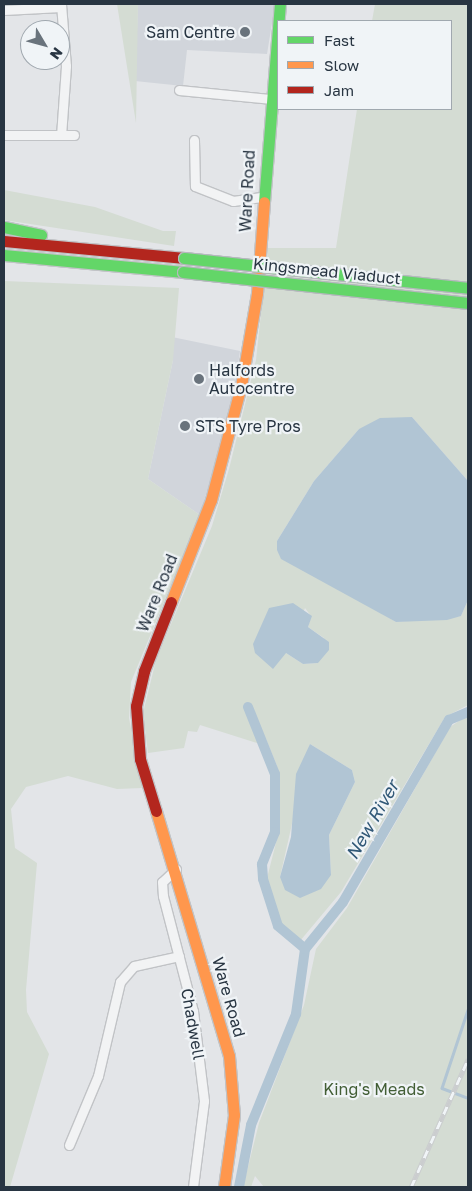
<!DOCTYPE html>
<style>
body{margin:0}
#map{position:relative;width:472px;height:1191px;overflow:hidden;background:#e3e5e8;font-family:"Golos Text",sans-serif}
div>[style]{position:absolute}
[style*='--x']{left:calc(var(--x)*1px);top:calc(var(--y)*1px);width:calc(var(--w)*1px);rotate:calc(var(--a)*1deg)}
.built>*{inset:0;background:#d1d5db}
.green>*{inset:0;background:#d4dcd3}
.water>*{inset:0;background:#b1c5d4}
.stream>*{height:2.5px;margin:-1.25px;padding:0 1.25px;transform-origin:1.25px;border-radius:1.25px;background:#b1c5d4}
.canal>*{height:10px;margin:-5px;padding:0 5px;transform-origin:5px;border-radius:5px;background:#b1c5d4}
.roads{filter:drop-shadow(1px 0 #c1c3c6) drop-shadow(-1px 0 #c1c3c6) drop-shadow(0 1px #c1c3c6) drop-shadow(0 -1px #c1c3c6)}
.street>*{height:9px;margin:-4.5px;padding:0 4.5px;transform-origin:4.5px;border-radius:4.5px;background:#f2f3f4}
.fast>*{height:11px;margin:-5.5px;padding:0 5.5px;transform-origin:5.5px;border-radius:5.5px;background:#63d668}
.slow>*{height:11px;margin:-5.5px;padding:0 5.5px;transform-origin:5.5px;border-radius:5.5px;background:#ff974d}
.jam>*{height:11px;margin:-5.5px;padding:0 5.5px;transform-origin:5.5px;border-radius:5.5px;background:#b3261e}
.rail>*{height:4.5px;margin-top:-2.25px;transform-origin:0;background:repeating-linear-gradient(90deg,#f0f4f7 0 8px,#cbcdcf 0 16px);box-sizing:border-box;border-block:1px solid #cbcdcf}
.bridges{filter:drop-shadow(1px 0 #b5b8bd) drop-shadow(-1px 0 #b5b8bd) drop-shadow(0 1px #b5b8bd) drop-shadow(0 -1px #b5b8bd)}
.fast-bridge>*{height:11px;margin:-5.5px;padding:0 5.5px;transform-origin:5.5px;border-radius:5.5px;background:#63d668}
.dots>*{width:14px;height:14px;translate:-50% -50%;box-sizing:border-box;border:2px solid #f0f4f7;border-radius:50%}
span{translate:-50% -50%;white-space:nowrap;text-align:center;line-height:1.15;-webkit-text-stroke:4.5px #f0f4f7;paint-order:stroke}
.poi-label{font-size:16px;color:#283542}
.right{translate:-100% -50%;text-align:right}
.left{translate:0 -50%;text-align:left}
.street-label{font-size:16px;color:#283542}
.park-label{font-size:16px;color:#425e35}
.water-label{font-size:18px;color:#315877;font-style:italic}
.frame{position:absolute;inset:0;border:5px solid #283542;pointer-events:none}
.legend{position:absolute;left:277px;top:20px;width:175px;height:90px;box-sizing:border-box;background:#f0f4f7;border:1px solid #a0a8af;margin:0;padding:6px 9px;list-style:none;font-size:15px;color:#283542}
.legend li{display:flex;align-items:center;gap:10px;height:25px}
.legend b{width:25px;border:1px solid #a0a8af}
.north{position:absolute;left:20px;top:20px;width:50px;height:50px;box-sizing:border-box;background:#f0f4f7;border:1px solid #a0a8af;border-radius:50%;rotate:127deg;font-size:14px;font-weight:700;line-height:20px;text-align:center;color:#283542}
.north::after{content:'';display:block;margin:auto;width:18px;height:22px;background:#69737c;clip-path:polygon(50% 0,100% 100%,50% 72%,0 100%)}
</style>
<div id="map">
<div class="built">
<i style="clip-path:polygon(138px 4px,275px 5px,267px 54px,187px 50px,183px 86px,135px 81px)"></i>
<i style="clip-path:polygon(172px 337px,240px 351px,232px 405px,200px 515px,148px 479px,173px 360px)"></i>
</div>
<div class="green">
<i style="clip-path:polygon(117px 4px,138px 4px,136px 123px)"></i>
<i style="clip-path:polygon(evenodd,375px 4px,468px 4px,468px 481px,412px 417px,359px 429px,314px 481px,277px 541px,277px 550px,396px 622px,461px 616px,468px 600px,468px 705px,445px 717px,341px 892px,300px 941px,280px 923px,267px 878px,279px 831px,279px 809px,277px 766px,266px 739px,257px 743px,200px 725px,197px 732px,188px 731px,184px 748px,148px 753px,143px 713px,156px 660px,212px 526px,229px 469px,256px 360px,268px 248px,336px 248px,357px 109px,451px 109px,451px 21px,372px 21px,375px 4px,305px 608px,311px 616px,308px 627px,324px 638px,318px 663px,303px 664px,286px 653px,305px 608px,375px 4px,310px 744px,352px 770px,355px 782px,329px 835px,331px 875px,280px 877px,310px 744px)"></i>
<i style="clip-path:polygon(4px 190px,95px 207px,163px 231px,176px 231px,174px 246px,4px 220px)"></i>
<i style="clip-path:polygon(4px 281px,179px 288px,173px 360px,148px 479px,200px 515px,131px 682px,129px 718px,142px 788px,117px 789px,68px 776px,26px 787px,11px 809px,15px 848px,37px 863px,26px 990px,27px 1012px,49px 1054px,10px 1187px,4px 1187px)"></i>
<i style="clip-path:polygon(468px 715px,468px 1187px,264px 1187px,255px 1176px,251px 1187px,243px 1187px,259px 1123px,304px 1005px,316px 949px,347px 908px,450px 727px)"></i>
</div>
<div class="water">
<i style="clip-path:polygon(412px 417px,468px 481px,468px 600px,461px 616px,447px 620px,396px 622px,281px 559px,277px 550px,277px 541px,314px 481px,359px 429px,380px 418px)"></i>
<i style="clip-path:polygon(293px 603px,312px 616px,308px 627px,329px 642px,329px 650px,318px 663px,303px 664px,286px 653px,273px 669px,255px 653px,253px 644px,269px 608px)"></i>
<i style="clip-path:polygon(310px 744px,352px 770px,355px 782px,329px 835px,331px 875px,321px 889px,300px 898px,285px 890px,280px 877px,291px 837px,296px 774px)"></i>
</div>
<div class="stream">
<i style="--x:468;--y:1010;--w:82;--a:108.4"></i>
<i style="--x:442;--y:1088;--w:28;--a:21"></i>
</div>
<div class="canal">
<i style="--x:248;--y:707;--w:72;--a:68.1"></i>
<i style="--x:275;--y:774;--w:58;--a:90"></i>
<i style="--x:275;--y:832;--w:35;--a:112"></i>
<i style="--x:262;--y:864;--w:15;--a:86"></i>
<i style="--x:263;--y:879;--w:49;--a:72.3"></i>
<i style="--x:278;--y:926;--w:35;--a:40"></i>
<i style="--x:239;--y:1187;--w:63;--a:-79"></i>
<i style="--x:251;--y:1125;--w:120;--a:-67.9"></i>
<i style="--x:296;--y:1014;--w:66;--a:-82.1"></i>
<i style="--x:305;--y:949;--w:60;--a:-51"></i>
<i style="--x:343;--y:902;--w:211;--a:-59.8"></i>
<i style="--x:449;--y:720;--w:21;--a:-23"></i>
</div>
<div class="roads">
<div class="street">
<i style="--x:61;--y:4;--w:62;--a:85.4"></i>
<i style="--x:66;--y:66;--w:69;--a:94.1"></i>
<i style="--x:4;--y:10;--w:57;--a:-3"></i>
<i style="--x:179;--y:90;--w:91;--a:5.6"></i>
<i style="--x:4;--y:135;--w:70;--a:0"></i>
<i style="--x:194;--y:140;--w:46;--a:88.8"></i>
<i style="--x:195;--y:186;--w:41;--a:21.5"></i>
<i style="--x:233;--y:201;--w:30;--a:-8"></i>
<i style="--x:176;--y:869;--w:19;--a:137"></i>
<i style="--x:162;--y:882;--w:14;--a:86"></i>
<i style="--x:163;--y:896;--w:119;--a:75.4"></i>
<i style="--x:193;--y:1011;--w:91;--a:83"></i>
<i style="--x:204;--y:1101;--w:87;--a:97.3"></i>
<i style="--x:69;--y:1145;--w:75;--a:-67.2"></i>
<i style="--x:98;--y:1076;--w:97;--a:-76.8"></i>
<i style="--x:120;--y:982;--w:21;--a:-49"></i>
<i style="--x:134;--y:966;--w:46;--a:-12.5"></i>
</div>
<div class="fast">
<i style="--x:264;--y:202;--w:199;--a:-85.4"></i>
<i style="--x:4;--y:227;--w:38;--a:12"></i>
<i style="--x:4;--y:255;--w:180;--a:5.4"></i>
</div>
<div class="slow">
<i style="--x:171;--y:602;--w:110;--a:-68.6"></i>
<i style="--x:211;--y:500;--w:118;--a:-75.3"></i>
<i style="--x:241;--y:386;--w:94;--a:-80.2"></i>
<i style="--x:257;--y:293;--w:91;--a:-85.6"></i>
<i style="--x:156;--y:811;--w:256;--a:73.4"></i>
<i style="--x:229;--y:1056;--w:59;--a:85.2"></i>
<i style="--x:234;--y:1115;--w:73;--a:97.9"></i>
</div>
<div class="jam">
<i style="--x:4;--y:241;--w:181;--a:5.4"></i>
<i style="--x:156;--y:811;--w:54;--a:-107.1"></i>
<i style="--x:140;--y:759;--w:53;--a:-94.3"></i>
<i style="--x:136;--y:706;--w:36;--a:-77"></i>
<i style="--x:144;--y:671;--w:74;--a:-68.6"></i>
</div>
</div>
<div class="rail">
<i style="--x:411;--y:1187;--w:140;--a:-66"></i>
</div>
<div class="bridges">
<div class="fast-bridge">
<i style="--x:184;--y:258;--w:286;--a:6"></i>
<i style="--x:183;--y:272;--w:287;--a:6.2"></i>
</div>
</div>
<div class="dots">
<i style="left:245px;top:32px;background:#69737c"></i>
<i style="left:199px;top:379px;background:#69737c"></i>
<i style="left:185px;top:426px;background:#69737c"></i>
</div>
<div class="poi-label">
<span class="right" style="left:235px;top:32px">Sam Centre</span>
<span class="left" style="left:209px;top:379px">Halfords<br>Autocentre</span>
<span class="left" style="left:195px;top:426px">STS Tyre Pros</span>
</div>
<div class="street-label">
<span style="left:247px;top:191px;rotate:-87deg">Ware Road</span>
<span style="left:327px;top:271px;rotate:6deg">Kingsmead Viaduct</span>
<span style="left:157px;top:593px;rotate:-68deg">Ware Road</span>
<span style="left:229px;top:997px;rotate:74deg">Ware Road</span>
<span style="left:193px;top:1024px;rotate:80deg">Chadwell</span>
</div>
<div class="park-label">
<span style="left:374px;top:1089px">King's Meads</span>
</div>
<div class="water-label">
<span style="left:372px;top:820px;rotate:-60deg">New River</span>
</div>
<div class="frame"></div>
<ul class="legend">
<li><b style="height:6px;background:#63d668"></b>Fast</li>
<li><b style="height:6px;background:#ff974d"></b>Slow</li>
<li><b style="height:6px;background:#b3261e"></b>Jam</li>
</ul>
<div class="north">N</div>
</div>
